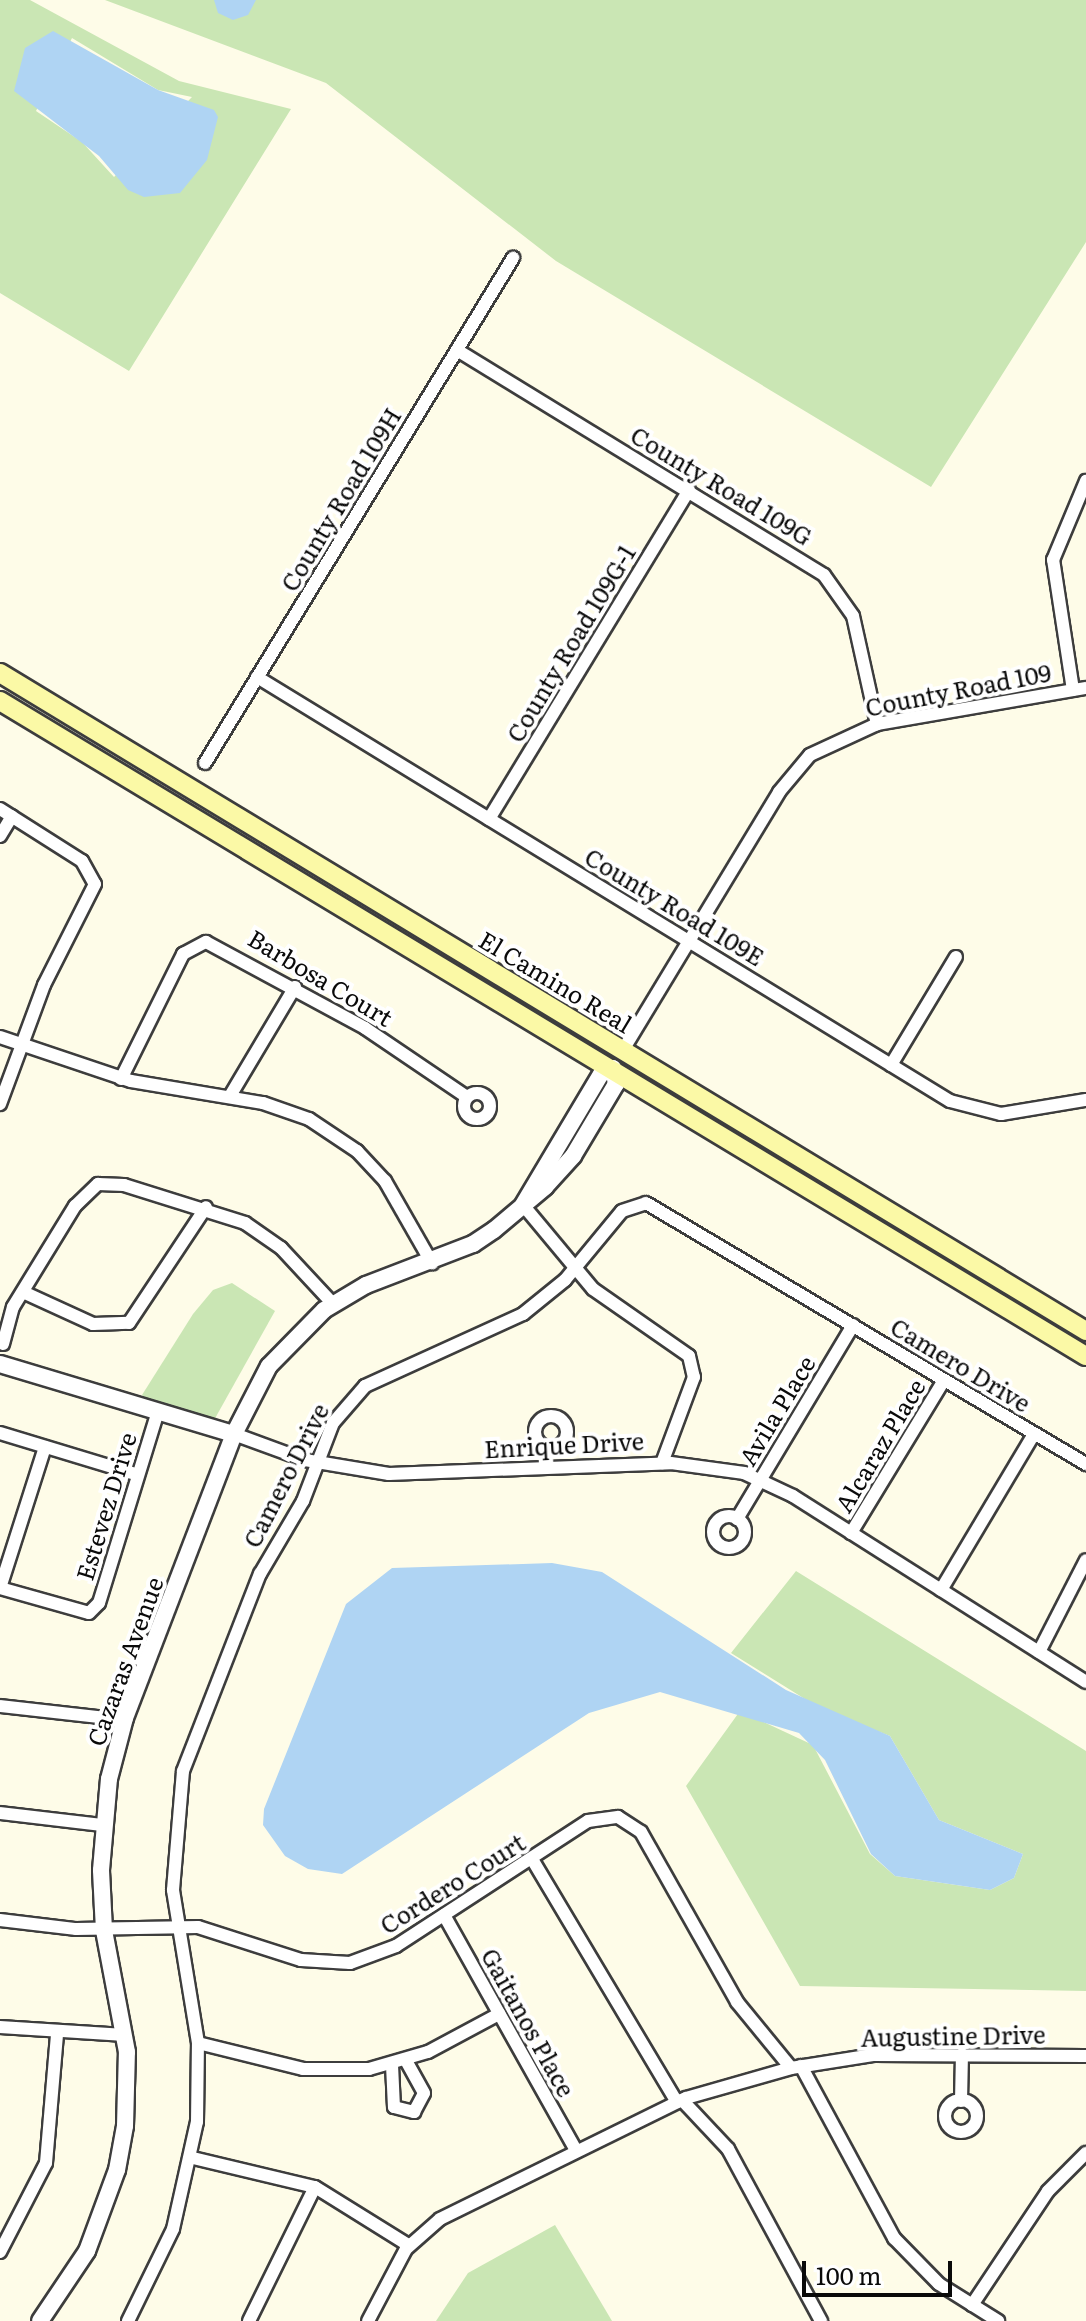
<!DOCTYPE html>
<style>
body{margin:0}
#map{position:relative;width:1086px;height:2321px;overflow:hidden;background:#fefce8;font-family:Literata,serif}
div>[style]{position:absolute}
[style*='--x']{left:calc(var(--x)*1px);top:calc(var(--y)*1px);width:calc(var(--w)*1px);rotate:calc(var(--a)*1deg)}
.green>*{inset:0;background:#cae6b4}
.water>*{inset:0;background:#afd4f3}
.roads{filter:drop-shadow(2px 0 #3d3d3d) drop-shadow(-2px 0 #3d3d3d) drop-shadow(0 2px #3d3d3d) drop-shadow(0 -2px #3d3d3d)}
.minor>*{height:12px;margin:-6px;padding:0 6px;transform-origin:6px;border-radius:6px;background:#fff}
.minor>.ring{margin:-6px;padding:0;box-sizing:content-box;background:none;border:12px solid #fff;border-radius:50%}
.tertiary>*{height:16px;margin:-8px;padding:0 8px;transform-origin:8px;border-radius:8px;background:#fff}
.secondary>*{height:18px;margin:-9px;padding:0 9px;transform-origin:9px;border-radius:9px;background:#fbf9a6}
span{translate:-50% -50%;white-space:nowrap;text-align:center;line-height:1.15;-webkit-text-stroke:8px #fff;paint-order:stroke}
.street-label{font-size:24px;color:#0a0a0a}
.scale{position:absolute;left:802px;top:2261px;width:150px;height:36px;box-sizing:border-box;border:4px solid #0a0a0a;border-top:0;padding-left:10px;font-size:24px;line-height:28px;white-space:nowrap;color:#0a0a0a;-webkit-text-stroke:6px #fff;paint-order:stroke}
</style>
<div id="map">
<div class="green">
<i style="clip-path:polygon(evenodd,0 0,30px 0,179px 81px,291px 109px,129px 371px,0 293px,0 0,72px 38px,158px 90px,192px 97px,114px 177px,82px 142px,36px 111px,72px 38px)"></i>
<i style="clip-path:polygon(105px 0,1086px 0,1086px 242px,931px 487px,556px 261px,326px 83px)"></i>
<i style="clip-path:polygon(232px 1283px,275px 1311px,213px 1422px,153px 1404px,142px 1395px,193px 1314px,213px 1290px)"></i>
<i style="clip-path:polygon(796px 1571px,1086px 1751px,1086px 1991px,800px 1986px,686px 1786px,740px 1711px,813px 1745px,870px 1854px,895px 1876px,990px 1890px,1014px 1878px,1023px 1854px,939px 1820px,890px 1736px,821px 1709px,731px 1653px)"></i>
<i style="clip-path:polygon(555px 2225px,612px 2321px,436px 2321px,468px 2273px)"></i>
</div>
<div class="water">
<i style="clip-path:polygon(214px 0,256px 0,248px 15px,233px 20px,218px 13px)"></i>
<i style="clip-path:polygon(53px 31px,158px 90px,214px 110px,218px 117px,207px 160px,180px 193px,144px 197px,128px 190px,99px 156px,14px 91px,25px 48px)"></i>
<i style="clip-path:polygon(552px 1563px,602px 1572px,786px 1690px,890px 1736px,939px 1820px,1023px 1854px,1014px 1878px,990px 1890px,895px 1876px,871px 1854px,825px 1760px,799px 1733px,660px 1692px,589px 1713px,342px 1874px,308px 1869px,285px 1856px,263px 1825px,264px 1809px,346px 1604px,392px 1568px)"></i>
</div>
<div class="roads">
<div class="minor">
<i style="--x:457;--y:350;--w:430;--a:31.5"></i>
<i style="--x:824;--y:575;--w:50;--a:54.7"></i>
<i style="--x:853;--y:616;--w:111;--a:77.5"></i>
<i style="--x:257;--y:677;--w:812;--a:31.46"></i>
<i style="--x:950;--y:1101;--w:53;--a:14.3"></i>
<i style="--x:1001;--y:1114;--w:86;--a:-9.4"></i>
<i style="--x:1073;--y:690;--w:132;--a:-98.7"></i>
<i style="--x:1053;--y:560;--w:86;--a:-67.3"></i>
<i style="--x:205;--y:763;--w:592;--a:-58.62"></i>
<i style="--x:0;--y:809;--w:97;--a:32.4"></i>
<i style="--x:82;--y:861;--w:26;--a:61"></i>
<i style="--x:95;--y:884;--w:113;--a:116.8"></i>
<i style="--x:44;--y:985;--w:127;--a:110.3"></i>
<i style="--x:489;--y:819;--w:385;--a:-58.7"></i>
<i style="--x:0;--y:836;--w:23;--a:-59"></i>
<i style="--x:0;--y:1037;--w:138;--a:18.6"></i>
<i style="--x:131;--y:1081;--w:134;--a:9.5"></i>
<i style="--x:263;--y:1103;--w:49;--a:19.2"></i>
<i style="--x:309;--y:1119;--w:58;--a:33.7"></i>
<i style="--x:357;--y:1151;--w:41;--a:47"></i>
<i style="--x:385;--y:1181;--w:95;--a:60.2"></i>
<i style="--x:623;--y:1050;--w:301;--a:-58.8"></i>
<i style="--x:779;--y:792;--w:48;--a:-50"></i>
<i style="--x:810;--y:755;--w:74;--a:-24.8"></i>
<i style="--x:877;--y:724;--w:212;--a:-9.8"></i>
<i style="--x:891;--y:1065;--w:126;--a:-59"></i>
<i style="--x:121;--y:1079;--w:140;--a:-63.6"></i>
<i style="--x:183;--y:954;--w:26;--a:-28"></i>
<i style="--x:206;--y:942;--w:181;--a:28.4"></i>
<i style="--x:365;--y:1028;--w:123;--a:34.1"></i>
<i class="ring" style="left:464px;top:1093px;width:14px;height:14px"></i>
<i style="--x:230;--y:1096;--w:127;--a:-59.2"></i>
<i style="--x:523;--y:1205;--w:109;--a:50.2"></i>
<i style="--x:593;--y:1289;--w:117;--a:34.9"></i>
<i style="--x:689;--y:1356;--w:22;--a:77"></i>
<i style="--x:694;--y:1377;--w:92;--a:110.4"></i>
<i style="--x:23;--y:1292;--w:77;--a:24.6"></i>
<i style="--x:93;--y:1324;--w:36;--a:-2"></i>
<i style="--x:129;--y:1323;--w:139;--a:-56.4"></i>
<i style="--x:3;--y:1344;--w:38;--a:-75"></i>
<i style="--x:13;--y:1307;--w:119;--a:-58.5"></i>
<i style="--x:75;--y:1206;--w:32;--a:-44"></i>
<i style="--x:98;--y:1184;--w:26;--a:2"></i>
<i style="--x:124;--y:1185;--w:127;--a:17.4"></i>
<i style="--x:245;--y:1223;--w:44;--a:34.8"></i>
<i style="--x:281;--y:1248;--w:76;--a:47.1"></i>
<i class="ring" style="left:535px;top:1416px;width:20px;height:20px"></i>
<i style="--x:0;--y:1433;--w:144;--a:16.9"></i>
<i style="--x:234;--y:1434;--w:76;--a:20.1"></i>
<i style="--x:305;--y:1460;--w:85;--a:9.5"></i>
<i style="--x:389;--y:1474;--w:282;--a:-2.2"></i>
<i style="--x:671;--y:1463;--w:74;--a:7.8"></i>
<i style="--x:744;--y:1473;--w:54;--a:25.1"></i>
<i style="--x:793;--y:1496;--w:347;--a:32.4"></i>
<i style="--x:45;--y:1447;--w:148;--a:107.7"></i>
<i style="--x:0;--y:1588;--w:92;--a:15.7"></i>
<i style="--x:89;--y:1613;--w:14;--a:-45"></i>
<i style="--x:99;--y:1603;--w:201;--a:-72.9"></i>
<i class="ring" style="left:713px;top:1516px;width:20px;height:20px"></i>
<i style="--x:737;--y:1519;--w:226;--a:-59.1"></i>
<i style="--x:851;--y:1533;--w:179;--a:-58.7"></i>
<i style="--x:941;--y:1590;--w:182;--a:-59.2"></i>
<i style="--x:1039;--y:1652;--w:103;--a:-62.9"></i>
<i style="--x:0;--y:1706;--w:125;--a:6.4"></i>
<i style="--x:0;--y:1813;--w:103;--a:6.7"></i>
<i style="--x:532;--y:1859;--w:283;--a:59.2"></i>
<i style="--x:444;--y:1915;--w:270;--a:60.7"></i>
<i style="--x:0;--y:1920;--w:77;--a:6.8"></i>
<i style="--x:76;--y:1929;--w:122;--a:-0.9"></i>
<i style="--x:198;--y:1927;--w:108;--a:17.8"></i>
<i style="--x:301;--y:1960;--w:49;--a:3.5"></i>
<i style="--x:350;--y:1963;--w:49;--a:-20.3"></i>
<i style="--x:396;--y:1946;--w:229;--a:-33.1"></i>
<i style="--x:588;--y:1821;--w:30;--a:-8"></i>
<i style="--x:618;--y:1817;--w:27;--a:33"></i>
<i style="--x:641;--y:1832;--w:195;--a:60.5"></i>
<i style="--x:737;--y:2002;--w:85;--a:50.7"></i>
<i style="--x:0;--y:2027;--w:125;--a:3.7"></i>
<i style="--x:198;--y:2043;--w:108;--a:13.9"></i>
<i style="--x:303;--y:2069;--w:66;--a:0"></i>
<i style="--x:369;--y:2069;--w:61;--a:-16.1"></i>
<i style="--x:428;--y:2052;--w:81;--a:-28.2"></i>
<i style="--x:392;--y:2065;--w:42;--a:87.3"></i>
<i style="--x:394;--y:2107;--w:21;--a:14"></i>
<i style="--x:414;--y:2112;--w:21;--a:-62"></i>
<i style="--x:424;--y:2093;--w:37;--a:-119"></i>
<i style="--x:801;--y:2066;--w:196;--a:61.6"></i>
<i style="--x:894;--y:2238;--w:64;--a:45.6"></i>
<i style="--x:939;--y:2284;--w:70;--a:32.1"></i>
<i style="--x:682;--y:2100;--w:67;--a:46.8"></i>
<i style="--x:728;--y:2149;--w:196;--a:61.6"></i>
<i class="ring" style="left:945px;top:2100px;width:20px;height:20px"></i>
<i style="--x:961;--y:2101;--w:47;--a:-88.8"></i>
<i style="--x:193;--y:2158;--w:125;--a:13.4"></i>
<i style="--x:315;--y:2187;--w:110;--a:31.9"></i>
<i style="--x:0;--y:2252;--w:100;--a:-62.7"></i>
<i style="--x:46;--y:2163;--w:129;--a:-85.1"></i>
<i style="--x:972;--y:2305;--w:137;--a:-56.3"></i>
<i style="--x:1048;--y:2191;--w:54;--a:-45"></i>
<i style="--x:128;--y:2321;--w:102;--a:-63.9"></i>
<i style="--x:173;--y:2229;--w:110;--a:-77.4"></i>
<i style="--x:197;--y:2122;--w:79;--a:-89.3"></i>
<i style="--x:198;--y:2043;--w:155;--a:-99.3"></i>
<i style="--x:173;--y:1890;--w:119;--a:-85.2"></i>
<i style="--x:183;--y:1771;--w:212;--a:-68.7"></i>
<i style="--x:260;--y:1574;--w:85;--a:-59.5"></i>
<i style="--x:303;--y:1501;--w:84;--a:-69"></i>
<i style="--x:333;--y:1423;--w:49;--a:-49.1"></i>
<i style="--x:365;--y:1386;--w:174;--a:-24.5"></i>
<i style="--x:523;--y:1314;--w:54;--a:-39"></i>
<i style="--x:565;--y:1280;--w:89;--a:-50.4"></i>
<i style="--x:622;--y:1211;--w:25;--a:-18"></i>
<i style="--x:646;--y:1203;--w:512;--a:30.68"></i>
<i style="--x:249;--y:2321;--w:149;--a:-63.8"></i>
<i style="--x:368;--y:2321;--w:81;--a:-62.2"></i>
<i style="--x:406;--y:2249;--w:45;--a:-41.4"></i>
<i style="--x:440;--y:2219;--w:274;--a:-26.2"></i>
<i style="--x:686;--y:2098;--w:109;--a:-15.9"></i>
<i style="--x:791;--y:2068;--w:83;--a:-9"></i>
<i style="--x:873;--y:2055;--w:213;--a:0.3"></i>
</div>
<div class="tertiary">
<i style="--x:0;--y:1364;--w:244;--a:16.7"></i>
<i style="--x:40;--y:2321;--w:84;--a:-56.1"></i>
<i style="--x:87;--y:2251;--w:86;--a:-69.7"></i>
<i style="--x:117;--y:2170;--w:45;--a:-79.7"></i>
<i style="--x:125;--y:2126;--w:74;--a:-88.5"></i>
<i style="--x:127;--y:2052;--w:124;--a:-100.7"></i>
<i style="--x:104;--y:1930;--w:60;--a:-92.9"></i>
<i style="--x:101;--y:1870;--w:91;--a:-85"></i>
<i style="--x:109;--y:1779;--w:63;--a:-75.3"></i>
<i style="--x:125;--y:1718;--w:304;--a:-69"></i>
<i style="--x:234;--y:1434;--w:76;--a:-62.8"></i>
<i style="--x:269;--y:1366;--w:78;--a:-45.5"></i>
<i style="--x:324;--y:1310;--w:49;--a:-30.8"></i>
<i style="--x:366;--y:1285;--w:115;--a:-21"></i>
<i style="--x:473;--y:1244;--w:25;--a:-34"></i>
<i style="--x:494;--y:1230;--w:67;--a:-40.1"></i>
<i style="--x:545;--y:1187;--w:42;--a:-47.9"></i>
<i style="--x:573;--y:1156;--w:84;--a:-59.2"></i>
<i style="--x:616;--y:1084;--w:16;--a:-101"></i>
<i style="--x:613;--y:1068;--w:13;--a:153"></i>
<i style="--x:601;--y:1074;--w:152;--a:120.8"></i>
</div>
<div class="secondary">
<i style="--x:0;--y:673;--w:1270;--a:31.21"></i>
<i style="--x:0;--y:701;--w:1268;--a:31.1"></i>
</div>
</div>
<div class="street-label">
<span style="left:722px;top:485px;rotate:31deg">County Road 109G</span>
<span style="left:340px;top:499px;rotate:-59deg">County Road 109H</span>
<span style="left:570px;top:643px;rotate:-59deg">County Road 109G-1</span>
<span style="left:958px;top:689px;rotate:-11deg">County Road 109</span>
<span style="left:675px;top:906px;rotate:31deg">County Road 109E</span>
<span style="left:321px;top:977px;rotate:31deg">Barbosa Court</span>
<span style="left:556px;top:981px;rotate:31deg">El Camino Real</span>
<span style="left:961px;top:1364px;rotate:31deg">Camero Drive</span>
<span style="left:776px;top:1410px;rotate:-59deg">Avila Place</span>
<span style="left:564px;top:1444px;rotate:-3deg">Enrique Drive</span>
<span style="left:879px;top:1445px;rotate:-59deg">Alcaraz Place</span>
<span style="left:285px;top:1475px;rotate:-63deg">Camero Drive</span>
<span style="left:105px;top:1506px;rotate:-73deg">Estevez Drive</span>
<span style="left:124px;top:1661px;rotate:-70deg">Cazaras Avenue</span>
<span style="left:452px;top:1883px;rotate:-32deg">Cordero Court</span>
<span style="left:529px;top:2022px;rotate:61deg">Gaitanos Place</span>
<span style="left:953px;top:2035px;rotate:-1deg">Augustine Drive</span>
</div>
<div class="scale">100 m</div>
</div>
